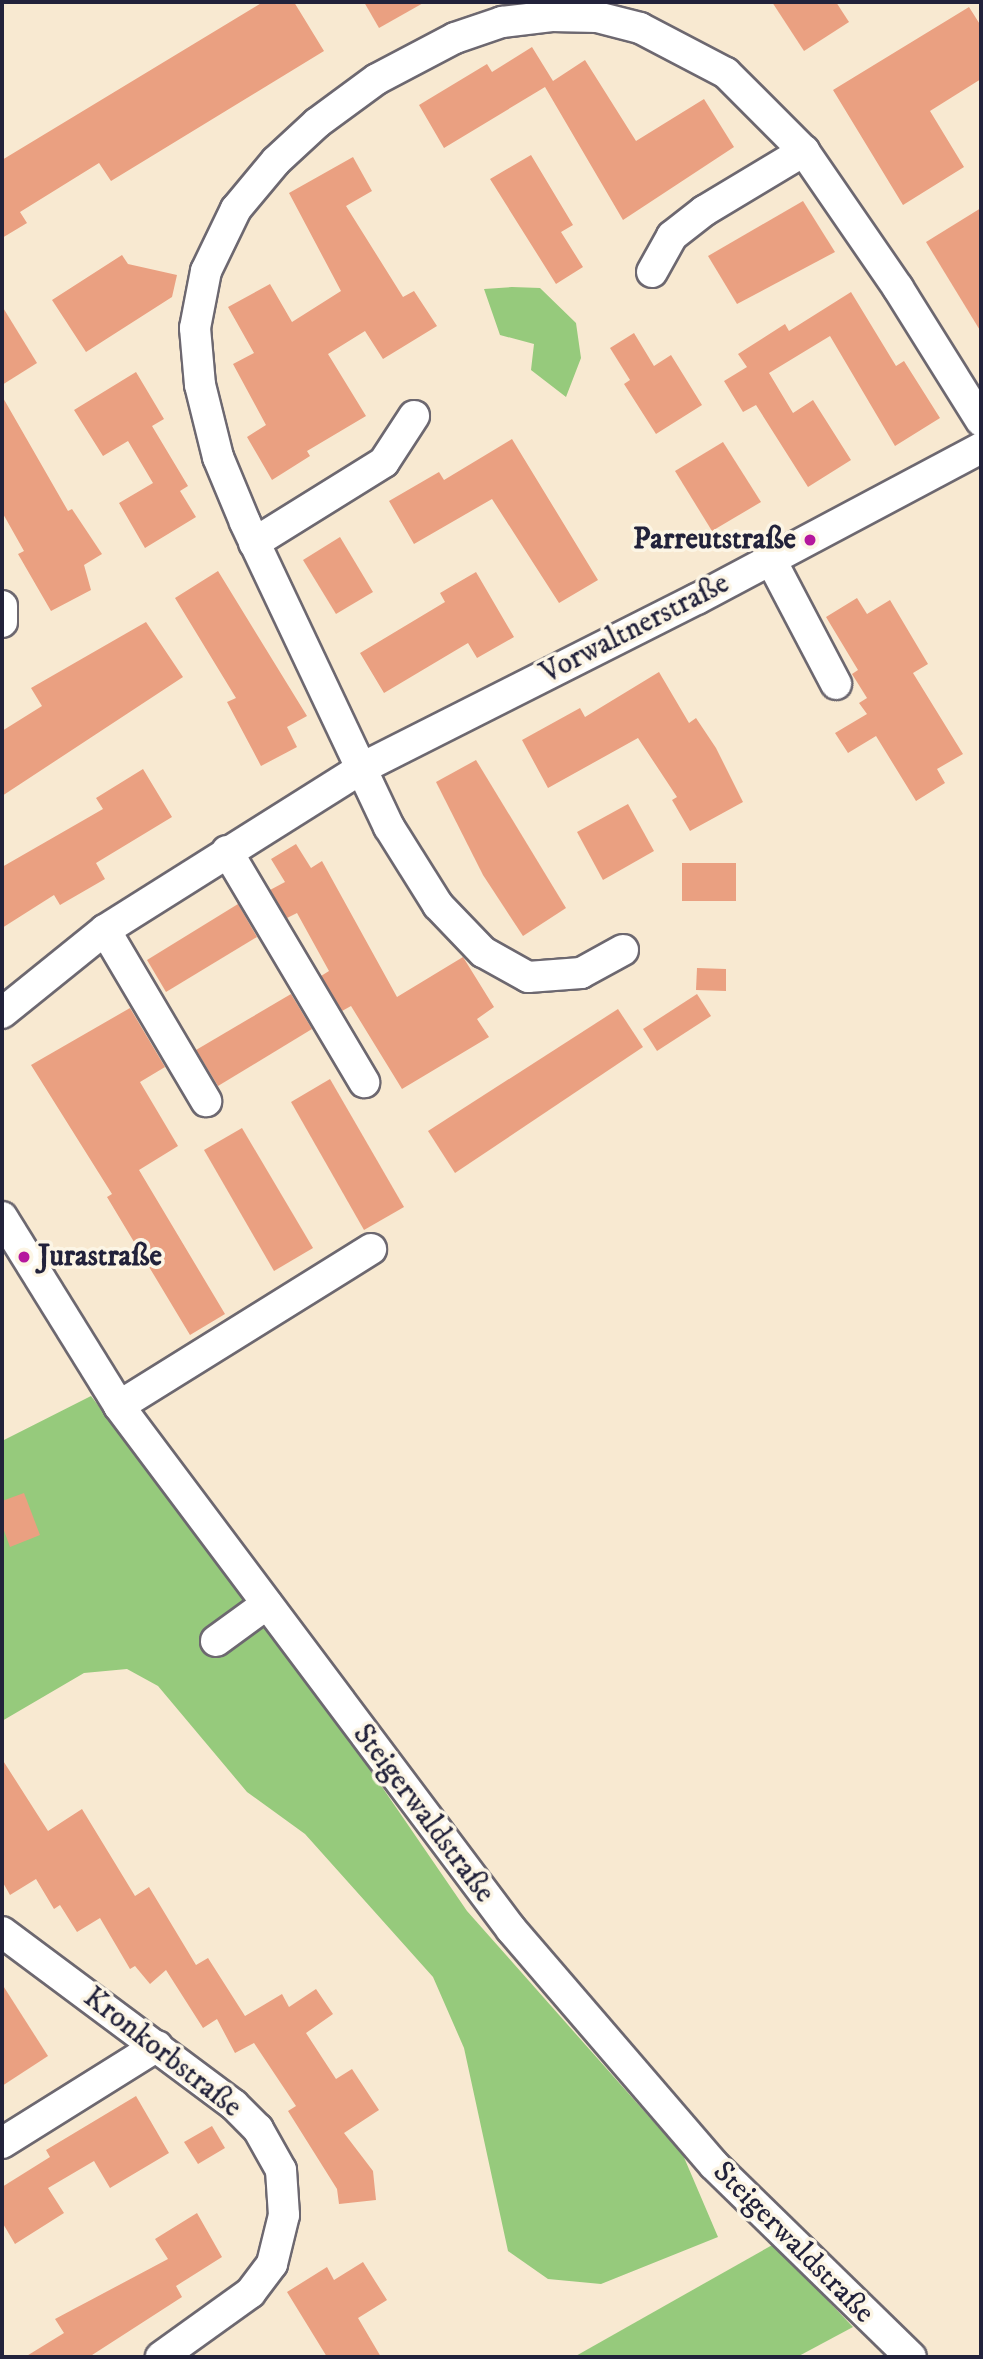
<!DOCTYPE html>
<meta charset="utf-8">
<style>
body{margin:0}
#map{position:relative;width:983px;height:2359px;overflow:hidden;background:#f8e9d1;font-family:"IM FELL DW Pica",serif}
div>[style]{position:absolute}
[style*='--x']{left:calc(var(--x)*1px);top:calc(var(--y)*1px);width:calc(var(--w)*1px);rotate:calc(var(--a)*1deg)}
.green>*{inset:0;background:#96ca7c}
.building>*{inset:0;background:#eaa081}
.roads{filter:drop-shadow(2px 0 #6d6870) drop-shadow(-2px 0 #6d6870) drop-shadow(0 2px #6d6870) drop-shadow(0 -2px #6d6870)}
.minor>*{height:30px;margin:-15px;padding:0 15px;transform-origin:15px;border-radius:15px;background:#fff}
.dots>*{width:19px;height:19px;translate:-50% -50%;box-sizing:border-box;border:4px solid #fcf5e5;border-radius:50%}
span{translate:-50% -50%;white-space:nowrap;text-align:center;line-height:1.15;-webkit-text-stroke:7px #fcf5e5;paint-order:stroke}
.poi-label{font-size:30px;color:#22223b;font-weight:700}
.right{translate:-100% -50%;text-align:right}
.left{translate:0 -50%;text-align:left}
.street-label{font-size:30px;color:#22223b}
.frame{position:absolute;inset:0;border:4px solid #22223b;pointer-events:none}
</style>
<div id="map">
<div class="green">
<i style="clip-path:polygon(512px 287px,540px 288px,576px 323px,581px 358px,566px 397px,531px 370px,534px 344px,500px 335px,484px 289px)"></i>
<i style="clip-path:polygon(91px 1396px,319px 1695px,467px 1911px,683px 2155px,718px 2237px,601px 2284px,548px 2279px,508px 2251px,464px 2048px,433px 1977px,305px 1834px,247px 1792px,158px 1686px,127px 1669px,84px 1673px,2px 1721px,2px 1441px)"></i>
<i style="clip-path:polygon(774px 2244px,853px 2327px,797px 2357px,574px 2357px)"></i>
</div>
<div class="building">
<i style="clip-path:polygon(263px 2px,294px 2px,324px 51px,111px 181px,99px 163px,20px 212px,27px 223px,2px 238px,2px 160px)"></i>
<i style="clip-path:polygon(364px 2px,425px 2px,379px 28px)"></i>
<i style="clip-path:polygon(772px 2px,836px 2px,849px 22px,804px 51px)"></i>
<i style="clip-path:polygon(969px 7px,981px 26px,981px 79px,930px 111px,964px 167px,903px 205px,833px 90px)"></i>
<i style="clip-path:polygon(532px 47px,553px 81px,585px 60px,636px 141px,704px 99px,734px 147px,623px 220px,545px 87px,444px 148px,419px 105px,487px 64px,492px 72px)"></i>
<i style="clip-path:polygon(531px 155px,573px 225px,561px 232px,583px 267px,556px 284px,490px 179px)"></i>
<i style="clip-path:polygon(353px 157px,372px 191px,346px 206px,403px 297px,414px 291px,437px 326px,383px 359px,365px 331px,328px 354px,366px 416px,307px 451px,310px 456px,272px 480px,247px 437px,266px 425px,233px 364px,254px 353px,228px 307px,270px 284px,292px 322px,341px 291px,289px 193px)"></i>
<i style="clip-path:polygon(803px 201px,835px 252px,737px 304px,708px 256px)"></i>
<i style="clip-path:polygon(981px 208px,981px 332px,926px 242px)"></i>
<i style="clip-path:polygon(122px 255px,128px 264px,177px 275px,172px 297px,86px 352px,52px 300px)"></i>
<i style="clip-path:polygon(851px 292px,896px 366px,904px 361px,940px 418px,895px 446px,830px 336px,769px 373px,793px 413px,813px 400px,851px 460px,808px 487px,756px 405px,743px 412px,724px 381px,747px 367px,738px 354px,785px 324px,789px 331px)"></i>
<i style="clip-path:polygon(2px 306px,37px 363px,2px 385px)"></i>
<i style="clip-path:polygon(634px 333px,654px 366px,671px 355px,702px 405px,656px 434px,624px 384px,630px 380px,610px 348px)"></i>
<i style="clip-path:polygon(136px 372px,164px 419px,152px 426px,188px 486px,180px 491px,196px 517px,145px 548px,119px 503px,153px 483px,128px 441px,103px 456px,74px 410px)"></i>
<i style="clip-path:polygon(2px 396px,68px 511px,72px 509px,102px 554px,84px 565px,91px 590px,51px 611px,18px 554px,24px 551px,2px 512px)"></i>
<i style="clip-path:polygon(512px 439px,598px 580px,559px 603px,492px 499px,414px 544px,389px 501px,439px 472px,444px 480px)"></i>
<i style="clip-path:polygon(723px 442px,761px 502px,712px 531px,675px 471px)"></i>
<i style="clip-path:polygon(340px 537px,373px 592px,336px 614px,303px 560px)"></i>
<i style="clip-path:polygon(218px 571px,307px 716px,287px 727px,297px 747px,261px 766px,227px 702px,236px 698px,175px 598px)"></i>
<i style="clip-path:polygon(476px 572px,514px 637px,477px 658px,468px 643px,384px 693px,360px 653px,445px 602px,440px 593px)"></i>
<i style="clip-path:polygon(857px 598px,867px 614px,890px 600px,928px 664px,913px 673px,963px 754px,937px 769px,945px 783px,916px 801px,876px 736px,848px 753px,835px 733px,867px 714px,859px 703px,867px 698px,852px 674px,858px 670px,826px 617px)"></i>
<i style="clip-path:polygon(146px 622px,183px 677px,2px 796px,2px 731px,42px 706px,31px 688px)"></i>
<i style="clip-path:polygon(659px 672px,689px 723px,696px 718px,716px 748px,743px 802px,690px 831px,672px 800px,677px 797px,638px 738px,548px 788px,522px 740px,580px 708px,585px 717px)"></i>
<i style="clip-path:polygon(476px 760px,566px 908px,523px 936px,483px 875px,436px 782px)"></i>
<i style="clip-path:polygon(143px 769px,172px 817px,96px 863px,105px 879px,60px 905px,54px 895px,2px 928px,2px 867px,103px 809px,96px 798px)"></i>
<i style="clip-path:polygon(628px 804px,654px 851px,603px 880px,577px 832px)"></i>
<i style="clip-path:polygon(296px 844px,311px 868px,322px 861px,397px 997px,463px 957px,494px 1007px,477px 1019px,489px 1037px,402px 1089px,351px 1006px,342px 1011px,321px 976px,329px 971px,297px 913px,287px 918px,270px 890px,285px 882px,271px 859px)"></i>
<i style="clip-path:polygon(682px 863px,736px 863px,736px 901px,682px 901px)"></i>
<i style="clip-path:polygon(238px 904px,257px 937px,166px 992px,147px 960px)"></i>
<i style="clip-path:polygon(697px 968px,726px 969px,726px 991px,696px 990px)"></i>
<i style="clip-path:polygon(291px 994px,312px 1029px,218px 1086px,196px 1050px)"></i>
<i style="clip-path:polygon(697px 994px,711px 1016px,657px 1051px,643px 1029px)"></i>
<i style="clip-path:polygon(130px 1008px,165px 1067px,140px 1082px,178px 1146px,139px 1170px,225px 1314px,190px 1335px,107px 1197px,112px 1194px,31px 1065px)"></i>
<i style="clip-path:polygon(618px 1009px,643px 1047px,455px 1173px,428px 1131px)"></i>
<i style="clip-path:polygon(330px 1079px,404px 1207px,364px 1230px,291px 1102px)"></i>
<i style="clip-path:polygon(242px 1128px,313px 1248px,274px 1271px,204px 1150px)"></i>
<i style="clip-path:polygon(24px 1493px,40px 1535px,10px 1547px,2px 1525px,2px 1501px)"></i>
<i style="clip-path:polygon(2px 1759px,48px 1831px,82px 1809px,135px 1896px,149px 1887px,196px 1965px,208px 1958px,245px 2016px,282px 1994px,289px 2007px,316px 1989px,333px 2014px,306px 2033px,336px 2079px,352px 2069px,379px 2110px,344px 2133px,373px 2171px,376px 2200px,339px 2204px,337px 2189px,288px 2111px,296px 2106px,254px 2043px,235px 2053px,217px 2019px,203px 2028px,166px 1970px,150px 1984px,135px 1966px,130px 1969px,100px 1918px,77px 1932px,60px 1905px,54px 1909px,36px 1879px,10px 1895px,2px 1881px)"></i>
<i style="clip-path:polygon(2px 1984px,48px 2056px,2px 2086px)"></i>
<i style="clip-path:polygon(136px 2096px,169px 2153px,110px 2188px,94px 2161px,48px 2188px,64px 2213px,15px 2244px,2px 2222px,2px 2187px,50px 2157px,46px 2150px)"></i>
<i style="clip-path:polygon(212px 2126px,225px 2148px,198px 2164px,184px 2142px)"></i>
<i style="clip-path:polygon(197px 2213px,222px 2257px,176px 2286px,182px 2297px,89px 2357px,25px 2357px,64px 2333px,55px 2319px,168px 2259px,155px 2239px)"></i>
<i style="clip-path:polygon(363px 2262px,387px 2300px,358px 2318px,381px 2357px,327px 2357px,287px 2292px,327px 2267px,334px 2280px)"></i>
</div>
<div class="roads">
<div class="minor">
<i style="--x:652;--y:272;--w:41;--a:-60.9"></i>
<i style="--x:672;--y:236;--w:41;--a:-38"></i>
<i style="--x:704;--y:211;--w:117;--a:-31"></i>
<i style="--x:254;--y:543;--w:153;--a:-31.9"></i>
<i style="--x:384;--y:462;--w:55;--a:-56.9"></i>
<i style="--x:771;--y:560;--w:140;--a:62.3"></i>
<i style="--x:2;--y:606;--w:16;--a:90"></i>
<i style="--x:227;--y:851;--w:269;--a:59.3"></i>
<i style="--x:105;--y:930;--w:199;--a:59.4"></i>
<i style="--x:623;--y:950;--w:48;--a:151.3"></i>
<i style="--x:581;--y:973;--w:53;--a:175.7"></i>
<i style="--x:528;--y:977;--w:51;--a:-150.9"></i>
<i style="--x:483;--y:952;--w:65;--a:-133.8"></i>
<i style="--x:438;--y:905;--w:92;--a:-122.1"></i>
<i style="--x:389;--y:827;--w:337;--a:-115.3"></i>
<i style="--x:245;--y:522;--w:70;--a:-112.6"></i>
<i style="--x:218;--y:457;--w:74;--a:-104"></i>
<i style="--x:200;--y:385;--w:57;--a:-95"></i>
<i style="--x:195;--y:328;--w:58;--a:-79.1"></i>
<i style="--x:206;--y:271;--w:69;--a:-64.2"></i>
<i style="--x:236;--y:209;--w:62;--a:-50.2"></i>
<i style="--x:276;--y:161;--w:56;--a:-42.8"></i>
<i style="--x:317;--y:123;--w:74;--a:-36.3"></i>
<i style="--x:377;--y:79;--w:88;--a:-27.7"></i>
<i style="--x:455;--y:38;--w:50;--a:-18.8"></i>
<i style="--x:502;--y:22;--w:50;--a:-6.8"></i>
<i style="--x:552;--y:16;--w:45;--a:1.3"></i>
<i style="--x:597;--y:17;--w:44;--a:14.3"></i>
<i style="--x:640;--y:28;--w:97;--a:27.6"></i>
<i style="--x:726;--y:73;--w:110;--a:45"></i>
<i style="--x:804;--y:151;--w:166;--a:55.5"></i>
<i style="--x:898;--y:288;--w:157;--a:58"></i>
<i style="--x:2;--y:1013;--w:132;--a:-38.9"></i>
<i style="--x:105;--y:930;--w:304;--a:-32.2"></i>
<i style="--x:362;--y:768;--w:375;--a:-26.8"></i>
<i style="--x:697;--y:599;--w:322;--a:-28"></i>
<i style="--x:2;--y:1217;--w:222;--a:58.2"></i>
<i style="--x:119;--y:1406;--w:654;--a:53.15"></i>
<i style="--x:511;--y:1929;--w:311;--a:49.3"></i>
<i style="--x:714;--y:2165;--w:275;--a:44.3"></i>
<i style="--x:119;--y:1406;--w:297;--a:-31.9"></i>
<i style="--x:216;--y:1641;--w:63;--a:-36"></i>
<i style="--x:2;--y:1932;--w:289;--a:36.7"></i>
<i style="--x:234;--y:2105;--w:34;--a:45"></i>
<i style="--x:258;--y:2129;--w:47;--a:60.7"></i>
<i style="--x:281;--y:2170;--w:45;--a:86.2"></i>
<i style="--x:284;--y:2215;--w:50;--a:103.8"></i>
<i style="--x:272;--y:2264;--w:36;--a:127"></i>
<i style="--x:250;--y:2293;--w:110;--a:144.3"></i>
<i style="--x:2;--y:2143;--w:183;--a:-32"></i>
</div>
</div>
<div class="dots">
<i style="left:810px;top:540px;background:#b5179e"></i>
<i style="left:24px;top:1257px;background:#b5179e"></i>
</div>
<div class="poi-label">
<span class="right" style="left:796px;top:540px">Parreutstraße</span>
<span class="left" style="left:38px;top:1257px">Jurastraße</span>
</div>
<div class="street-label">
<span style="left:635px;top:629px;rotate:-27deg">Vorwaltnerstraße</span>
<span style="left:423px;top:1814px;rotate:53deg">Steigerwaldstraße</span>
<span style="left:162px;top:2053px;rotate:38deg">Kronkorbstraße</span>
<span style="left:793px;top:2243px;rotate:45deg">Steigerwaldstraße</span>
</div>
<div class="frame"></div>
</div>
